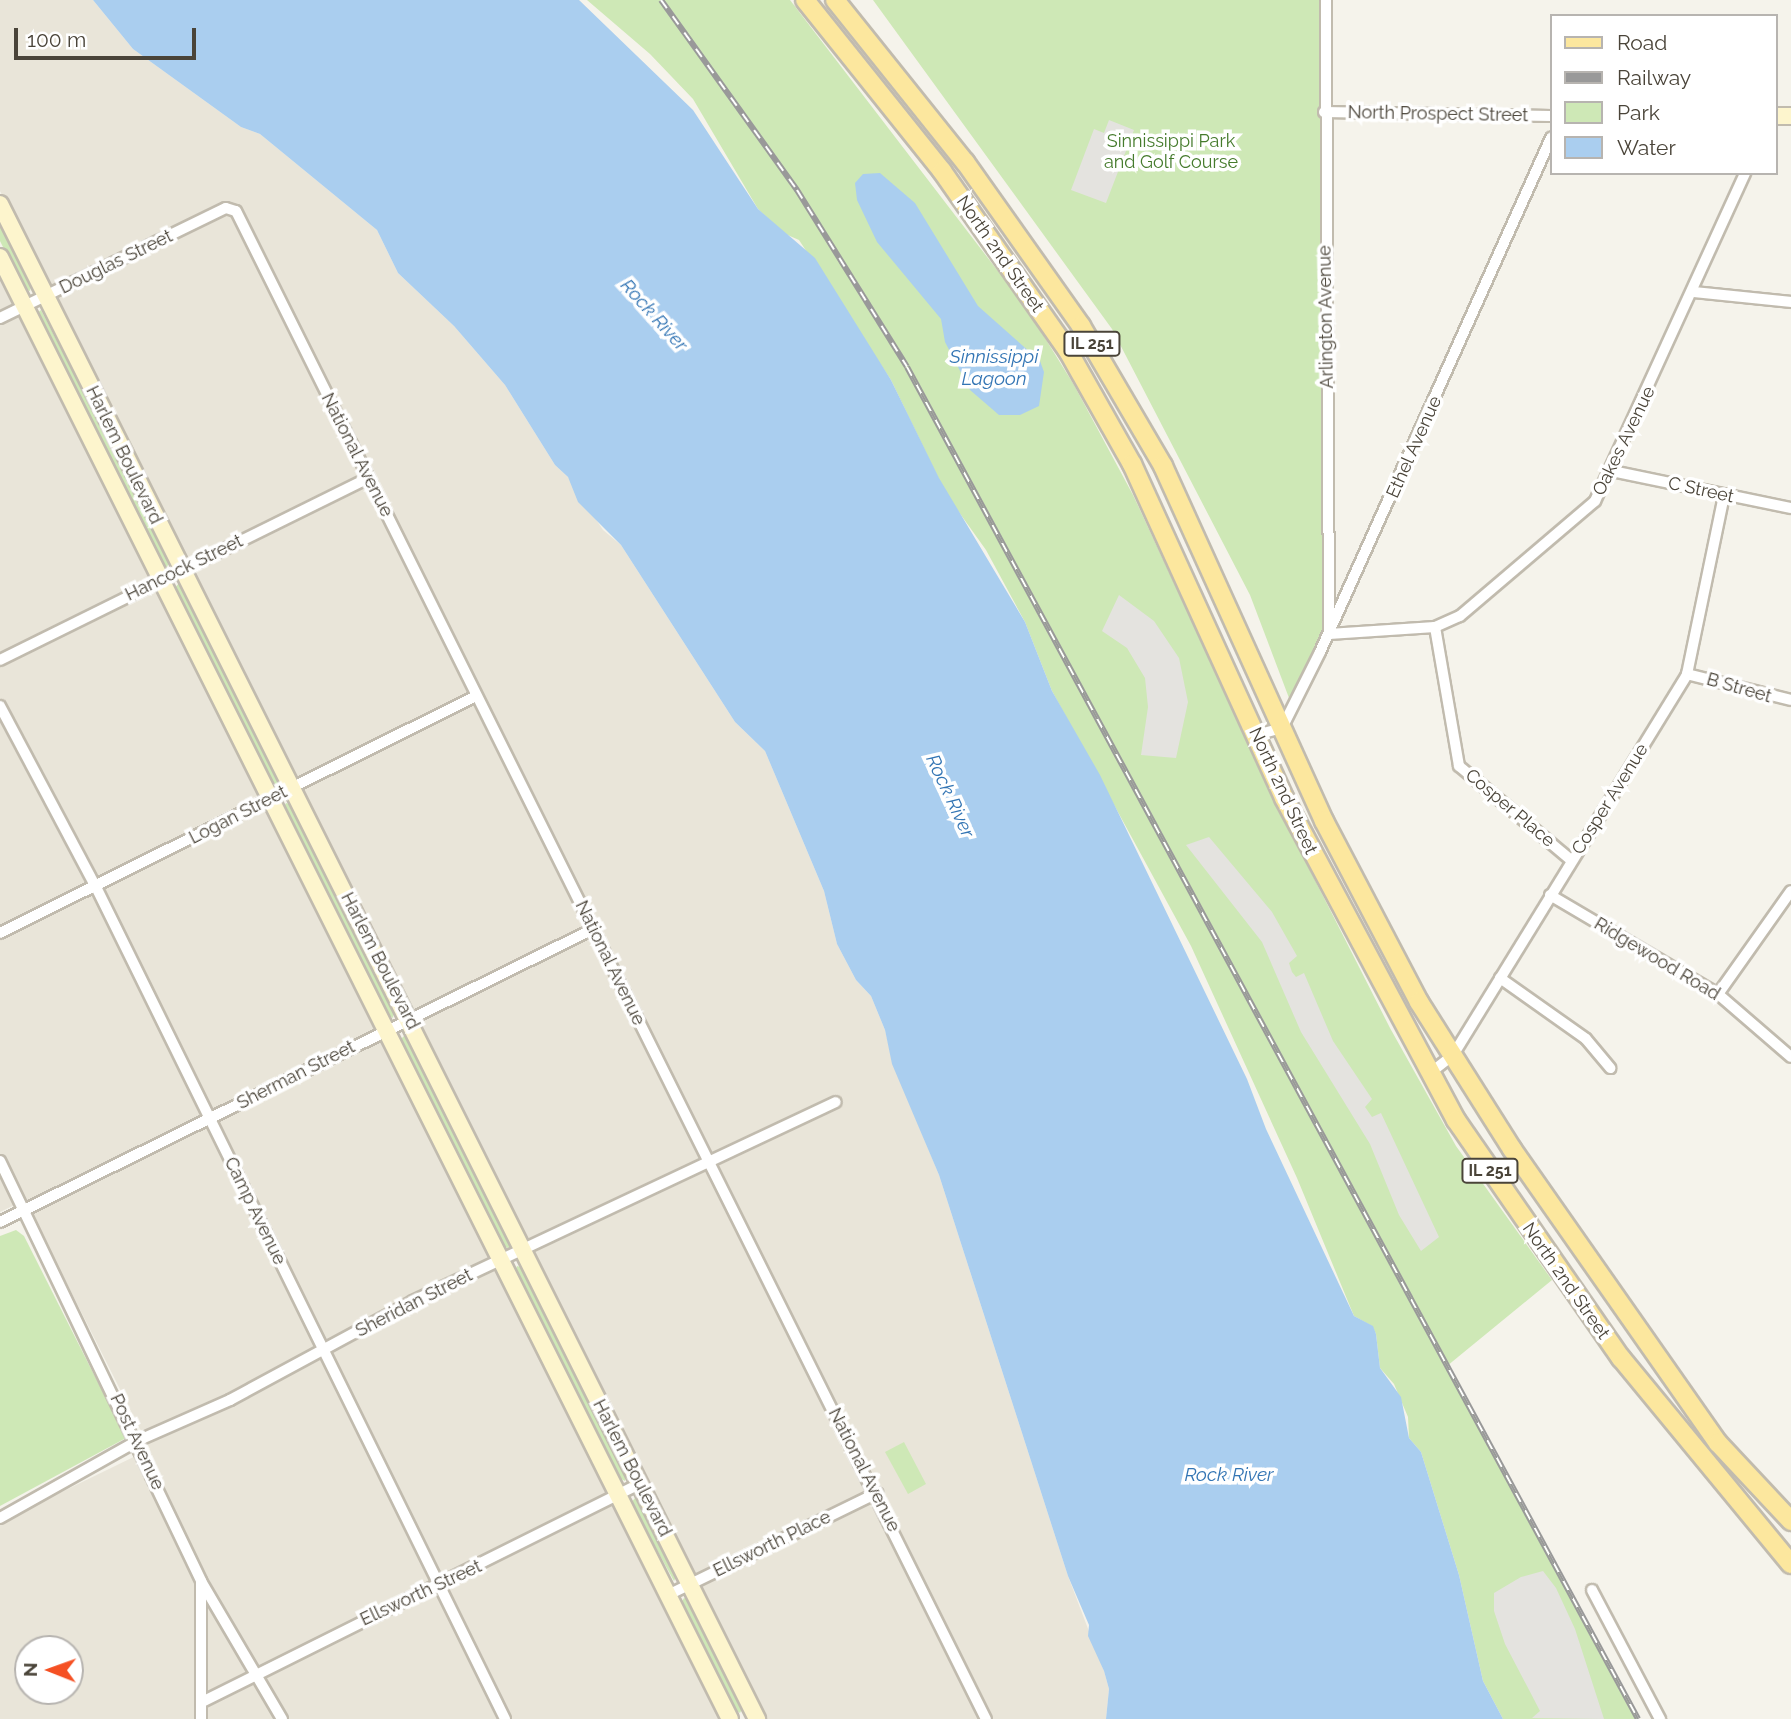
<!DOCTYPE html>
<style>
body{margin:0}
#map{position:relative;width:1791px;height:1719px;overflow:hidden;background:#f5f3eb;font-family:Raleway,sans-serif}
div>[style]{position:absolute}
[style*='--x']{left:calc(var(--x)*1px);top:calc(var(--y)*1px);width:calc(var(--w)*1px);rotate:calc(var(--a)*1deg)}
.residential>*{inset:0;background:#e9e5d9}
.green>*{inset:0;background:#cee8b6}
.parking>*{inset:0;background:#e4e3df}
.water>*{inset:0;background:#aaceef}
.roads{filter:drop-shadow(2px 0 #c1bbae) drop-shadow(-2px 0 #c1bbae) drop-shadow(0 2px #c1bbae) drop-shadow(0 -2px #c1bbae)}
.street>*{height:10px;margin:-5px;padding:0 5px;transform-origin:5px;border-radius:5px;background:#fff}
.secondary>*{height:16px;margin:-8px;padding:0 8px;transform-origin:8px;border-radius:8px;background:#fdf5cd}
.primary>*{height:18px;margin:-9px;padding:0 9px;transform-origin:9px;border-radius:9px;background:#fce79e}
.rail>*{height:6px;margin-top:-3px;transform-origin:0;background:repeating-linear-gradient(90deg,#fff 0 10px,#999 0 20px);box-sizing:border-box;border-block:2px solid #999}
span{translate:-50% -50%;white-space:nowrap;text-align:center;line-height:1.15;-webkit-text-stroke:7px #fff;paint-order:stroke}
.shield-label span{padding:2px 5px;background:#fff;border:2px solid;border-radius:5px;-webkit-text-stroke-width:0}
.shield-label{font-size:16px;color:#4a4439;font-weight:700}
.street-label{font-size:18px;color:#4a4439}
.park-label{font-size:18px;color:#457b2c}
.water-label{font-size:19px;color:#3375b4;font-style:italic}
.legend{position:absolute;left:1550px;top:14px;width:228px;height:161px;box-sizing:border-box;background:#fff;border:2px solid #b7b4b0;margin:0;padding:9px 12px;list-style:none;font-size:21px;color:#4a4439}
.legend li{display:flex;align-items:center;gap:14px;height:35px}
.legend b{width:35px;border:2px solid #b7b4b0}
.north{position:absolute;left:14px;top:1635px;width:70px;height:70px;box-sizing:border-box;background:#fff;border:2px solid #b7b4b0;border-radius:50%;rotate:271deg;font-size:19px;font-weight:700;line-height:28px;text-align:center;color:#4a4439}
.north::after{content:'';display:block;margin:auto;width:24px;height:32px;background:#f55023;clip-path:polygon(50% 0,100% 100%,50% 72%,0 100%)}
.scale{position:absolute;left:14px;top:28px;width:182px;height:32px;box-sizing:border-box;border:4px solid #4a4439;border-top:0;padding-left:9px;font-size:21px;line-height:24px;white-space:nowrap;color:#4a4439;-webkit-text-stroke:5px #fff;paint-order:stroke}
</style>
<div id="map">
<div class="residential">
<i style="clip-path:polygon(0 0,93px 0,133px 49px,241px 127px,260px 134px,377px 230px,398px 273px,454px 326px,505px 385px,555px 465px,568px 477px,603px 530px,621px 545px,735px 722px,765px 751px,824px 891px,837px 944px,856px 980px,871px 996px,885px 1030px,893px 1064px,939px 1175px,1068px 1576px,1104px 1671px,1109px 1689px,1106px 1719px,766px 1719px,0 191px)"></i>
<i style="clip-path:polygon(evenodd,0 276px,725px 1719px,0 1719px,0 1522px,150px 1449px,25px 1200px,0 1212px,0 276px,28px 1649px,70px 1649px,70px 1691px,28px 1691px,28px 1649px)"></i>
</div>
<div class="green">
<i style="clip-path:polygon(587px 0,790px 0,1027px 309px,1074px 385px,1133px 495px,1289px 829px,1390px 1028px,1456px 1146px,1552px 1280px,1447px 1366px,1638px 1719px,1503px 1719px,1483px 1681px,1459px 1575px,1421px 1452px,1409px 1438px,1408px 1417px,1394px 1384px,1380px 1368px,1376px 1334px,1372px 1326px,1354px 1316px,1297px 1178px,1191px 946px,1052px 691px,1025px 622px,986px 550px,946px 494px,891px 380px,799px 240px,783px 233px,758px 209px,693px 99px,650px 54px)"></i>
<i style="clip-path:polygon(873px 0,1326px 0,1329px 634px,1289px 698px,1250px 595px,1112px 329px)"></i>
<i style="clip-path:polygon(0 224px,31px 285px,30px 291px,24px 289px,0 241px)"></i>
<i style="clip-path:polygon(41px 310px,170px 560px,167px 567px,160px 562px,36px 314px)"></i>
<i style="clip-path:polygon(179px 583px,279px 782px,277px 786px,270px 783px,174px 589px)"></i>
<i style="clip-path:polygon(286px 803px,292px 805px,394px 1011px,393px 1018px,387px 1014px,283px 809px)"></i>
<i style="clip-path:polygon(406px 1034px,511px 1242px,509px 1249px,503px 1245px,400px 1040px)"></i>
<i style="clip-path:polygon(16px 1230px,24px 1236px,126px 1438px,0 1506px,0 1236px)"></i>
<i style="clip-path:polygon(517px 1266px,524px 1268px,626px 1474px,625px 1481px,618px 1477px,515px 1272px)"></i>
<i style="clip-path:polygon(904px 1442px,926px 1484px,908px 1494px,885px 1452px)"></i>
<i style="clip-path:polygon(635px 1498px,677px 1575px,674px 1581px,631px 1503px)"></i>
<i style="clip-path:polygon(684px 1598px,690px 1600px,743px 1707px,740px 1713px,734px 1709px,681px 1603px)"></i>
</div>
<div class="parking">
<i style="clip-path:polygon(1109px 120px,1134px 130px,1106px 203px,1071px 190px,1094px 129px,1104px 133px)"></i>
<i style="clip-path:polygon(1119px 595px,1154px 621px,1179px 658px,1188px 702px,1176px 758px,1141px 755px,1148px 707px,1145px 678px,1127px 648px,1102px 631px)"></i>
<i style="clip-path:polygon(1209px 837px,1272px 912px,1297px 956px,1289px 963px,1292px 972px,1296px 977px,1304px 973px,1333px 1041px,1372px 1099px,1365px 1107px,1372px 1117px,1381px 1113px,1439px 1237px,1421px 1251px,1399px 1215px,1370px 1144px,1301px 1032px,1262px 942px,1186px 845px)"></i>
<i style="clip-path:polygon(1543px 1571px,1556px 1588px,1575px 1629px,1604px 1719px,1532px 1718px,1540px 1711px,1505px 1644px,1494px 1611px,1494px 1593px,1521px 1577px)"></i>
</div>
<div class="water">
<i style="clip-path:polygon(93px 0,579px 0,693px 110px,758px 209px,815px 258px,891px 380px,939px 478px,1025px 622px,1052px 691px,1100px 775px,1247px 1079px,1266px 1129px,1354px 1316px,1373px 1326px,1376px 1334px,1380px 1368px,1401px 1397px,1409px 1438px,1421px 1452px,1459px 1575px,1483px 1681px,1503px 1719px,1106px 1719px,1109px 1689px,1104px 1671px,1088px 1636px,1089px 1625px,1068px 1576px,939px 1175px,892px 1064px,885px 1030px,871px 996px,856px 980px,837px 944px,824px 891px,765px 751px,735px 722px,621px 545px,578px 502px,568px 477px,555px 465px,505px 385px,454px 326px,398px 273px,377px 230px,260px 134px,241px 127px,133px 49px)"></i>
<i style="clip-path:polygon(880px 173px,915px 203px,978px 306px,1040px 361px,1044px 372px,1039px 406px,1020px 415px,999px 415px,970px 390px,945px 342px,941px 319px,877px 242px,857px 200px,855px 183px,863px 174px)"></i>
</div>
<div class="roads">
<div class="street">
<i style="--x:1326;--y:0;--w:631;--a:89.73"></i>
<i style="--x:1324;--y:112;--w:227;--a:1"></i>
<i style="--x:1694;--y:292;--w:98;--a:5.9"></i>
<i style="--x:0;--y:318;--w:251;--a:-26"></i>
<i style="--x:226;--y:208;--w:10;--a:17"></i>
<i style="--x:236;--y:211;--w:1684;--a:63.56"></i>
<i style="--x:1612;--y:471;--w:183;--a:11.7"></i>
<i style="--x:1435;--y:627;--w:141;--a:80.2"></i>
<i style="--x:1459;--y:766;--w:146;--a:40"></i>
<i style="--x:1329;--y:634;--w:106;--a:-3.8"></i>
<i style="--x:1435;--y:627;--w:27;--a:-24"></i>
<i style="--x:1460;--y:616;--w:177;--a:-40.4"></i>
<i style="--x:1595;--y:501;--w:361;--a:-65.4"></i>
<i style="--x:0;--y:660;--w:411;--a:-26.3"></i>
<i style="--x:1687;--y:674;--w:107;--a:14"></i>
<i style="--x:0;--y:706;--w:205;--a:62.1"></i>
<i style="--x:96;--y:887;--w:927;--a:63.82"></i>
<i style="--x:1256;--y:735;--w:27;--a:-15"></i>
<i style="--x:1282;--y:728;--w:85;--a:-63.4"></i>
<i style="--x:1320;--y:652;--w:564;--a:-65.8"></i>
<i style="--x:1550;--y:895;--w:195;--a:30.5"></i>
<i style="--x:1718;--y:994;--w:96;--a:40.8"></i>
<i style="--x:0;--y:933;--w:532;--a:-26.47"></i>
<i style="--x:1500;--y:978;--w:105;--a:35.3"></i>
<i style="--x:1586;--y:1039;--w:38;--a:50"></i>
<i style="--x:1718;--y:994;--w:126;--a:-54.7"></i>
<i style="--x:1430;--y:1073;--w:29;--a:-38"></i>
<i style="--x:1453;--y:1055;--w:447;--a:-58.4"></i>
<i style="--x:1687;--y:674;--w:183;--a:-78.3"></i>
<i style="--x:0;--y:1161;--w:466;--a:64.4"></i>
<i style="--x:201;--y:1581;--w:160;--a:59.6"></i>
<i style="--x:0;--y:1222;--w:661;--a:-26.29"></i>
<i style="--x:0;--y:1518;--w:157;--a:-29.3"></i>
<i style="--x:137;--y:1441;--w:102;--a:-23.8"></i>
<i style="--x:230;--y:1400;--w:208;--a:-28.4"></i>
<i style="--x:413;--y:1301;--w:467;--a:-25.2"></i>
<i style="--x:201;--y:1582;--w:137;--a:90"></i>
<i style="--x:1592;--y:1590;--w:146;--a:62.2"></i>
<i style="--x:668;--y:1595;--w:233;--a:-26"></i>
<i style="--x:202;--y:1702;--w:488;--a:-26.5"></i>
</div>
<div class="secondary">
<i style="--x:1775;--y:116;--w:16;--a:0"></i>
<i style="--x:0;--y:204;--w:1694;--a:63.45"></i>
<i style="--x:0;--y:257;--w:1634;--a:63.47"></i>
</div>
<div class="primary">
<i style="--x:805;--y:0;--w:219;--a:51.3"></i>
<i style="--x:942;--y:171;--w:220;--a:55"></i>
<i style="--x:1068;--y:351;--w:130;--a:60.5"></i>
<i style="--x:1132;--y:464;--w:367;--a:65.5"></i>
<i style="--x:1284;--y:798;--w:365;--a:61.9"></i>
<i style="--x:1456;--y:1120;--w:290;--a:55.3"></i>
<i style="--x:1621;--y:1358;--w:267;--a:50.5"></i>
<i style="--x:835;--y:0;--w:208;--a:51.3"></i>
<i style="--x:965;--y:162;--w:201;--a:54.7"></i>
<i style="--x:1081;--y:326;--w:162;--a:59.6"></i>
<i style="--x:1163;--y:466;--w:390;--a:65.6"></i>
<i style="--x:1324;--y:821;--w:204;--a:62.3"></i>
<i style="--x:1419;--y:1002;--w:174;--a:57.7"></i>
<i style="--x:1512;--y:1149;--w:359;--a:55"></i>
<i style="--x:1718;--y:1443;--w:107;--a:46.9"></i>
</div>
</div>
<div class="rail">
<i style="--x:661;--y:0;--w:234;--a:54.4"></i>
<i style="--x:797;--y:190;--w:208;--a:58.1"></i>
<i style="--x:907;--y:367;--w:1537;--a:61.6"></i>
</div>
<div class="shield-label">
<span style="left:1092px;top:344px">IL 251</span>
<span style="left:1490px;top:1171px">IL 251</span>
</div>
<div class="street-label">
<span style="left:1438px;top:114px;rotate:1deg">North Prospect Street</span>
<span style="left:1000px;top:254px;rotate:55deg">North 2nd Street</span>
<span style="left:116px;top:262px;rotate:-26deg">Douglas Street</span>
<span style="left:1326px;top:317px;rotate:-91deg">Arlington Avenue</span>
<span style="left:1624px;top:441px;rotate:-64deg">Oakes Avenue</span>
<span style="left:1414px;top:447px;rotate:-66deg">Ethel Avenue</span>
<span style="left:124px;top:455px;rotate:64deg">Harlem Boulevard</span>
<span style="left:357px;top:455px;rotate:63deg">National Avenue</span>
<span style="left:1701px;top:490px;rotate:12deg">C Street</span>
<span style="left:184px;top:568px;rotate:-26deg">Hancock Street</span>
<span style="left:1739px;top:688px;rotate:16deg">B Street</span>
<span style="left:1283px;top:791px;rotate:65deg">North 2nd Street</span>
<span style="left:1610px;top:799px;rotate:-58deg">Cosper Avenue</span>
<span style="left:1510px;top:808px;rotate:40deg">Cosper Place</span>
<span style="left:238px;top:815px;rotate:-27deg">Logan Street</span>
<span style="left:1657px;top:959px;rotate:31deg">Ridgewood Road</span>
<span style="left:380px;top:961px;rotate:63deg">Harlem Boulevard</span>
<span style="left:610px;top:963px;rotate:64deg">National Avenue</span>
<span style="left:296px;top:1075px;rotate:-27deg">Sherman Street</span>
<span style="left:255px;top:1211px;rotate:64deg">Camp Avenue</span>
<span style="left:1566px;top:1281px;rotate:55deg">North 2nd Street</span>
<span style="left:414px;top:1303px;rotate:-27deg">Sheridan Street</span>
<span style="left:137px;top:1442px;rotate:65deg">Post Avenue</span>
<span style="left:632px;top:1468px;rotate:63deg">Harlem Boulevard</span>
<span style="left:864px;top:1470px;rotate:63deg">National Avenue</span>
<span style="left:772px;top:1544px;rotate:-26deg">Ellsworth Place</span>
<span style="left:421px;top:1593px;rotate:-25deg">Ellsworth Street</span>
</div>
<div class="park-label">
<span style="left:1171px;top:152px">Sinnissippi Park<br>and Golf Course</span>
</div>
<div class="water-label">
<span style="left:654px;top:315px;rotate:48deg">Rock River</span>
<span style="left:994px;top:368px">Sinnissippi<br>Lagoon</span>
<span style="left:950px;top:796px;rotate:65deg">Rock River</span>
<span style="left:1229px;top:1475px">Rock River</span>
</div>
<ul class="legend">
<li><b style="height:9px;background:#fce79e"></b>Road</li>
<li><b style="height:9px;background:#999"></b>Railway</li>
<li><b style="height:19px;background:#cee8b6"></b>Park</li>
<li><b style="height:19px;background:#aaceef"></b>Water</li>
</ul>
<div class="north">N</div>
<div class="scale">100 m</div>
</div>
